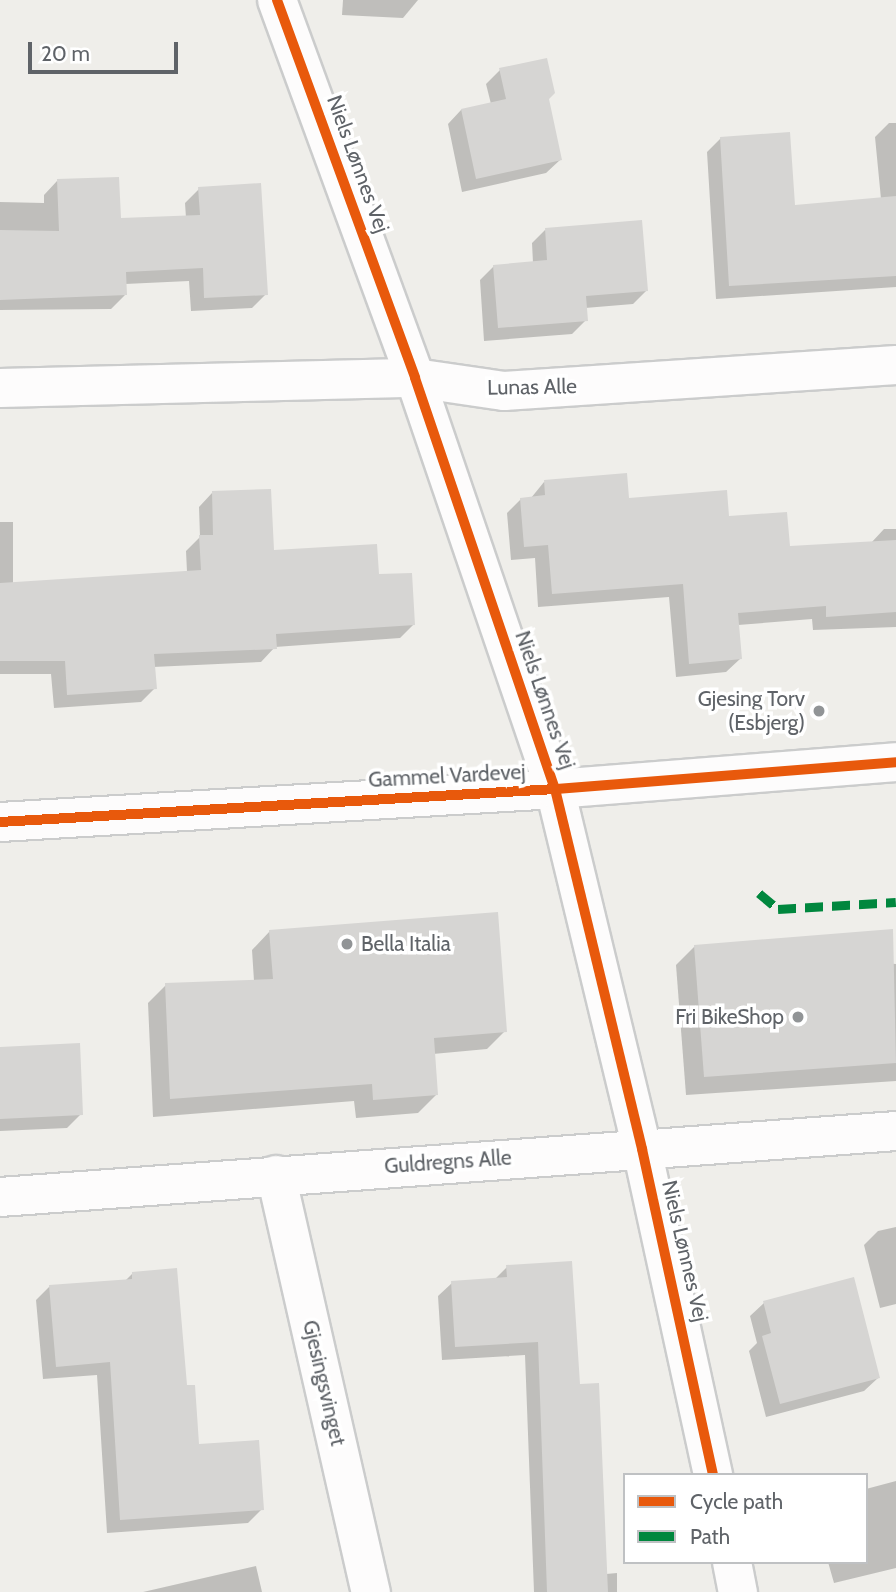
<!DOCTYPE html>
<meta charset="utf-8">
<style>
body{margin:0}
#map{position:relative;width:896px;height:1592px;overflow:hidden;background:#efeeea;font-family:Cabin,sans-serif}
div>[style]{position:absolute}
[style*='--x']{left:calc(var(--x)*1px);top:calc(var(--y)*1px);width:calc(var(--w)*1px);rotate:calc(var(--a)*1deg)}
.shadow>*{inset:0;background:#0003}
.building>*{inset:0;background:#d6d5d3}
.roads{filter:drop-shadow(2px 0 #cbcccc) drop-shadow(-2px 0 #cbcccc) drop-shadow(0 2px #cbcccc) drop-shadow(0 -2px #cbcccc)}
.minor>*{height:38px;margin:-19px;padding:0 19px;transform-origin:19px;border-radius:19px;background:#fdfcfc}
.quiet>*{height:9px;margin-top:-4.5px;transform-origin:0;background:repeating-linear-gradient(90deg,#00873e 0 18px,transparent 0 27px)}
.cycleway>*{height:10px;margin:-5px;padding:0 5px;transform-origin:5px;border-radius:5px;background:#e8590c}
.dots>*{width:19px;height:19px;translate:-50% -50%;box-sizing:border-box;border:4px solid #fff;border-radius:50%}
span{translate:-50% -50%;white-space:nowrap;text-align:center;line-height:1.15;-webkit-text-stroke:7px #fff;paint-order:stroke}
.street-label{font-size:21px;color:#5f6368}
.poi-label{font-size:21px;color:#5f6368}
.right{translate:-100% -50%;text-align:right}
.left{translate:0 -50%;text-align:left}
.legend{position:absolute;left:623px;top:1473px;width:245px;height:91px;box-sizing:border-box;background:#fff;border:2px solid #bfc1c3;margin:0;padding:9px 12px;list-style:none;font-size:21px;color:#5f6368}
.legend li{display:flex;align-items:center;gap:14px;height:35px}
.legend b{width:35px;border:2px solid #bfc1c3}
.scale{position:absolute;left:28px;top:42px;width:150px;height:32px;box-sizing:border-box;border:4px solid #5f6368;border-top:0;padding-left:9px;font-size:21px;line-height:24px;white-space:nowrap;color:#5f6368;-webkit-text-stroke:5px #fff;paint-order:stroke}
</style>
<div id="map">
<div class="shadow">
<i style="clip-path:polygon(343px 0,418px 0,403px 18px,342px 15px)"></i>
<i style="clip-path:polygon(500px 70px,547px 99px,560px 160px,546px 173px,462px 192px,448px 124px,461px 110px,491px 104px,486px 84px)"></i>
<i style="clip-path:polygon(889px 123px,896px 123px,896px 287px,716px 299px,707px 152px,721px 138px,793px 207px,881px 199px,875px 137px)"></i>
<i style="clip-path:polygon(57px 181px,119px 219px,186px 218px,185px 203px,199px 189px,266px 294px,252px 308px,191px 311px,189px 281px,125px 284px,125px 295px,111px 309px,0 310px,0 202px,44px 203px,44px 195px)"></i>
<i style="clip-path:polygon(545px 230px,647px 290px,633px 304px,585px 308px,586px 320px,572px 334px,484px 341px,480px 280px,494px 266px,533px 263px,532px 243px)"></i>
<i style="clip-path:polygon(544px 482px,727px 518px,788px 548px,871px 543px,884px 529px,896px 529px,896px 627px,813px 630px,812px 619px,738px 625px,740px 659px,726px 672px,676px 677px,669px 597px,538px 607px,535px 558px,511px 560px,507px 513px,521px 499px,531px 498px)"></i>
<i style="clip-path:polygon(212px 493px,272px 552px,378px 576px,414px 624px,400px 638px,275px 647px,261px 662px,153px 667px,155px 688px,141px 702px,54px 708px,51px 674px,0 674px,0 522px,13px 522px,13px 584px,187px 572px,186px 551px,200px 537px,199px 507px)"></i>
<i style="clip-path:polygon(270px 931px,505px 1031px,487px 1049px,433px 1054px,436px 1095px,418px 1113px,356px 1118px,354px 1101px,153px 1117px,148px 1003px,166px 985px,254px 981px,252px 950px)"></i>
<i style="clip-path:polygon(695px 946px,896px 964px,896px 1081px,686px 1095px,676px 965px)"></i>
<i style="clip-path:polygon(0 1048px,81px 1114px,67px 1128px,0 1131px)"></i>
<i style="clip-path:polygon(896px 1227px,896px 1304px,880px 1308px,864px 1245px,878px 1231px)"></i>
<i style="clip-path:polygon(507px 1267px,579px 1386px,606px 1574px,617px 1573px,617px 1592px,534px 1592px,525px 1355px,442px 1360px,438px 1296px,452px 1283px,494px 1280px)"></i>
<i style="clip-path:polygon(133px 1273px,185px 1387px,197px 1446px,262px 1509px,248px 1523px,107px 1533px,97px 1375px,43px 1379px,36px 1300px,50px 1286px,125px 1281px)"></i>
<i style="clip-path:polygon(764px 1303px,878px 1378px,864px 1391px,766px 1417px,749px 1351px,757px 1343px,750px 1316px)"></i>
<i style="clip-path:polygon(896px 1481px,896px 1568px,834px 1583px,828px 1562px,866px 1562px,866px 1489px)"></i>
<i style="clip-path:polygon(256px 1566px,262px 1592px,143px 1592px)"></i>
</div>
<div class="building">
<i style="clip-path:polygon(547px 58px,555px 93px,549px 99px,562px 160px,476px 179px,461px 109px,506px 99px,499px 68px)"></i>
<i style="clip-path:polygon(790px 132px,795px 205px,896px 196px,896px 276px,729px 286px,720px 137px)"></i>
<i style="clip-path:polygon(119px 177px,121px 218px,200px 215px,198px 187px,261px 183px,268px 295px,204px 298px,203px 268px,126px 272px,127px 295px,0 300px,0 230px,59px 231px,57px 179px)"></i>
<i style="clip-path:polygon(642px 220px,648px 291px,586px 296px,588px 321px,498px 328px,493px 265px,547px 260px,545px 228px)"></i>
<i style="clip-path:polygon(627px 473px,629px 498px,727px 490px,729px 516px,787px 512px,790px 546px,896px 540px,896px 612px,826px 617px,826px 606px,738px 613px,742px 659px,689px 664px,683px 584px,552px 594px,548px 545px,524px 547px,520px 498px,545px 495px,544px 480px)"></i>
<i style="clip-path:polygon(271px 489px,274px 550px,377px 544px,379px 574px,412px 573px,415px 625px,276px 634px,277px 649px,154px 654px,157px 689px,67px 695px,65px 661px,0 661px,0 583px,201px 570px,199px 535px,213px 535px,212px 491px)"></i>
<i style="clip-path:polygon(498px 912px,507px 1032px,434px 1038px,438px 1095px,373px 1100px,372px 1084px,170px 1099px,165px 983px,273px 979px,269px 930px)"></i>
<i style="clip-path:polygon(893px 929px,896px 1063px,704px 1077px,694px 945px)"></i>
<i style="clip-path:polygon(80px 1043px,83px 1115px,0 1119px,0 1047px)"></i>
<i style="clip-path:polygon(572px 1261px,580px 1384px,599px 1383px,608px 1592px,547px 1592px,538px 1342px,455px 1347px,451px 1281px,507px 1277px,506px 1265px)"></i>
<i style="clip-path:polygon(177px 1268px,187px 1385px,195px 1385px,199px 1444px,259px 1440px,264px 1510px,120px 1520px,110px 1362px,56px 1367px,49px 1285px,132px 1279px,132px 1272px)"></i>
<i style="clip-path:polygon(854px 1277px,880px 1378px,780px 1404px,762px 1336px,771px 1333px,763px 1301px)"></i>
</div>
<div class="roads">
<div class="minor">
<i style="--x:277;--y:0;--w:402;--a:69.9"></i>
<i style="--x:415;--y:378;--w:434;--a:71.2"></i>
<i style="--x:555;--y:789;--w:370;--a:76.4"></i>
<i style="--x:642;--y:1149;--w:334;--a:77.7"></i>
<i style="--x:0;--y:388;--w:415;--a:-1.4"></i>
<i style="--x:415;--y:378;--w:90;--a:8.3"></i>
<i style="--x:504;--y:391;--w:393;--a:-3.8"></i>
<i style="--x:0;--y:822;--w:556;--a:-3.4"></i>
<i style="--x:555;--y:789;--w:342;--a:-4.5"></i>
<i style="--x:276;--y:1175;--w:428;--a:77.2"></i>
<i style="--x:0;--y:1197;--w:898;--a:-4.21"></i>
<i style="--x:732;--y:1562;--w:31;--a:79"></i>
</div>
</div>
<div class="quiet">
<i style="--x:759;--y:893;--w:25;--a:40"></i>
<i style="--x:778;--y:909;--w:118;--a:-3.4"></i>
</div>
<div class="cycleway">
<i style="--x:277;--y:0;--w:402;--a:69.9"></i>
<i style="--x:415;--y:378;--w:434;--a:71.2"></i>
<i style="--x:555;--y:789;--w:370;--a:76.4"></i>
<i style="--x:642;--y:1149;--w:334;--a:77.7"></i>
<i style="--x:0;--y:822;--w:556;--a:-3.4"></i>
<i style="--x:555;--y:789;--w:342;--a:-4.5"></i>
</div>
<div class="dots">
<i style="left:819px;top:711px;background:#919496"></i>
<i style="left:347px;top:944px;background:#919496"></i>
<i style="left:798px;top:1017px;background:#919496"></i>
</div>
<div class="street-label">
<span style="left:358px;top:164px;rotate:70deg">Niels Lønnes Vej</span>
<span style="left:532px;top:387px;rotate:-1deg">Lunas Alle</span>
<span style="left:545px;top:700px;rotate:71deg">Niels Lønnes Vej</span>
<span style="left:447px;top:776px;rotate:-3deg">Gammel Vardevej</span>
<span style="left:448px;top:1162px;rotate:-4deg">Guldregns Alle</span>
<span style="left:685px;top:1251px;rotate:77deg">Niels Lønnes Vej</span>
<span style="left:324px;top:1383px;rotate:77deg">Gjesingsvinget</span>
</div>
<div class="poi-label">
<span class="right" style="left:805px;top:711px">Gjesing Torv<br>(Esbjerg)</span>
<span class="left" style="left:361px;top:944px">Bella Italia</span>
<span class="right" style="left:784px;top:1017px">Fri BikeShop</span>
</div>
<ul class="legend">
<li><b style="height:9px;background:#e8590c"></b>Cycle path</li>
<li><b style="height:9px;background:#00873e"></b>Path</li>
</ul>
<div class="scale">20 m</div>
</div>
